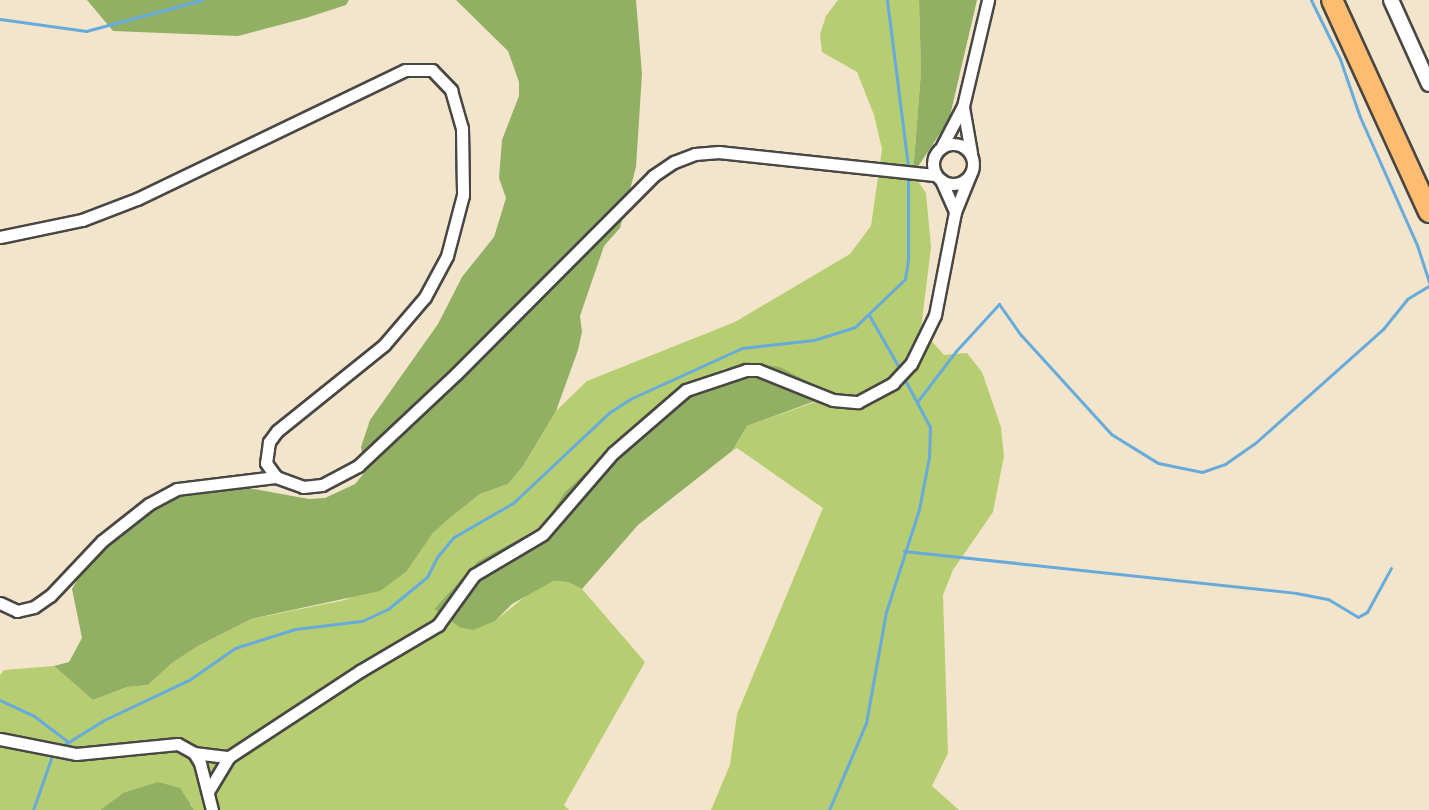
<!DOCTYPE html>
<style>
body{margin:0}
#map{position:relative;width:1429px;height:810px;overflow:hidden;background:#f3e5cb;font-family:Sriracha,sans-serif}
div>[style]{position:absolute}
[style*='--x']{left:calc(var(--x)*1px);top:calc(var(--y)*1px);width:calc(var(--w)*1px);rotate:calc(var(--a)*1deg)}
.green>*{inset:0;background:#b7cd71}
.forest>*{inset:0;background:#91b063}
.stream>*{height:3px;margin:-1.5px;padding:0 1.5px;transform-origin:1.5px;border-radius:1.5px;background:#66abdc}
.roads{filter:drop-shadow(2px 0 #494743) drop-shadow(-2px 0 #494743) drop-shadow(0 2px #494743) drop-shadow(0 -2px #494743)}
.minor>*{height:11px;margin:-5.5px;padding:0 5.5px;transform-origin:5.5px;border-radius:5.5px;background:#fff}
.minor>.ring{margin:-5.5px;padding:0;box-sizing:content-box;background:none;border:11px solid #fff;border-radius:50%}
.tertiary>*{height:14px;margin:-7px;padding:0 7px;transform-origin:7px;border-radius:7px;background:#fff}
.motorway>*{height:20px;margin:-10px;padding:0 10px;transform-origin:10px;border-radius:10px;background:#fdbc6f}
span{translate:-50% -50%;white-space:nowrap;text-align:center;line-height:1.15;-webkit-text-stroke:6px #fdfcf7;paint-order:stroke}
</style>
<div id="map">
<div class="green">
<i style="clip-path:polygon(838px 0,919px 0,921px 71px,913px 174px,926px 193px,931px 247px,921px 329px,944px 355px,967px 353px,982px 372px,1001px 427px,1004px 456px,993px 512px,953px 570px,943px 595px,948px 753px,932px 786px,959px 810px,711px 810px,730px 765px,737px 714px,823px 508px,737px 448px,732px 451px,747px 426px,818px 401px,820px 388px,739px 366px,723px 369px,545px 524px,478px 561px,434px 609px,459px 627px,495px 621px,533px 590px,553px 581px,568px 582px,582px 589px,645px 662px,564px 805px,569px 810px,194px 810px,191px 804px,123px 793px,100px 810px,0 810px,0 675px,4px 670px,54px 666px,93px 700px,127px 687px,148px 685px,172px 663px,198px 646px,251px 619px,345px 600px,407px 571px,433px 533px,451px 517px,480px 494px,508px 484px,523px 466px,556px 411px,587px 381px,735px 322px,850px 254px,871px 226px,882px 149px,874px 115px,857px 72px,822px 52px,820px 34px,826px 16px)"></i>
</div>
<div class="forest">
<i style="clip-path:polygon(87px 0,349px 0,346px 5px,306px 18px,238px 36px,113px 31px)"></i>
<i style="clip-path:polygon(456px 0,636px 0,642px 74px,636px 167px,620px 228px,604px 246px,580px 316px,582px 332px,578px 350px,556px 411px,523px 466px,508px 484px,480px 494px,451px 517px,433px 533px,407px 571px,380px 591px,251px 619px,198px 646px,172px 663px,148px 685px,127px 687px,93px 700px,54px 666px,69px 662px,82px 638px,72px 589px,79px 577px,118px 534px,163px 499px,193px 490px,248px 488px,309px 499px,325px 498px,355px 484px,365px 472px,361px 447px,370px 420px,438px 324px,462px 277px,494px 237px,506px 198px,499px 178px,502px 140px,519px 96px,519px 82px,508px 51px)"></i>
<i style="clip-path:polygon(919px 0,977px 0,949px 120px,913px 174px,921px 71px)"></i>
<i style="clip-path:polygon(744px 362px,780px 367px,820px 388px,818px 400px,747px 426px,732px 451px,638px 525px,582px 589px,568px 582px,553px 581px,512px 604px,495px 621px,473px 630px,459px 627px,434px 609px,478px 561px,544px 525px,565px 492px,665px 399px,699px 379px)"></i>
<i style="clip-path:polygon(158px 782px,180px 788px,194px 810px,100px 810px,123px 793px)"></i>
</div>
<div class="stream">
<i style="--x:887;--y:0;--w:168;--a:82.8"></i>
<i style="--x:1311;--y:0;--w:66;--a:63.8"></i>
<i style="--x:1340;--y:59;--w:61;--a:71"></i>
<i style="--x:1360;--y:117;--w:140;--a:66"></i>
<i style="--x:1417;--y:245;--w:39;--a:72"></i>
<i style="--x:0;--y:19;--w:87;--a:7.9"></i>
<i style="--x:86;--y:31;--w:120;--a:-15"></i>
<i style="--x:869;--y:315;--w:64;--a:60.3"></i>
<i style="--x:917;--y:402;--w:64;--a:-52.6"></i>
<i style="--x:956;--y:351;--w:64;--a:-47.5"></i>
<i style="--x:999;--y:304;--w:38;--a:55"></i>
<i style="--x:1021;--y:335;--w:134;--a:47.7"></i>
<i style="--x:1111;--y:434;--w:55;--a:31.7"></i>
<i style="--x:1158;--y:463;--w:45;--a:11.6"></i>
<i style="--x:1202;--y:472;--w:24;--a:-19"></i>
<i style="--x:1225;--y:464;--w:35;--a:-35"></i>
<i style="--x:1254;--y:444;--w:173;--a:-41.7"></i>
<i style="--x:1383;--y:329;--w:38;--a:-51"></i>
<i style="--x:1407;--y:299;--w:26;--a:-31"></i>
<i style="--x:904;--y:551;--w:394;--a:6.1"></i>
<i style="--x:1296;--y:593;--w:33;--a:11"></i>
<i style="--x:1328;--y:599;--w:35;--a:31"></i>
<i style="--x:1358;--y:617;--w:10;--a:-29"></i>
<i style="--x:1367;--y:612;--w:50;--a:-61.4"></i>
<i style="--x:0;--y:700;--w:38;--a:25"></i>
<i style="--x:34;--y:716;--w:41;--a:37.1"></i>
<i style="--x:59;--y:748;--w:53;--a:-31.9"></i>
<i style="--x:104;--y:720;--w:94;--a:-25.2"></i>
<i style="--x:189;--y:680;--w:56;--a:-34.8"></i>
<i style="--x:235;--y:648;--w:63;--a:-17.6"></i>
<i style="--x:295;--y:629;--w:67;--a:-6.8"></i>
<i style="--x:362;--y:621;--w:29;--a:-25"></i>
<i style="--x:388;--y:609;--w:50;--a:-39.4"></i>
<i style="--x:427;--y:577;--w:22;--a:-63"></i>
<i style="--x:437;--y:557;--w:26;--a:-50"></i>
<i style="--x:454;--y:537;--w:68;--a:-30"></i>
<i style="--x:513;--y:503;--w:133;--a:-43.2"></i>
<i style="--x:610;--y:412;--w:24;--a:-33"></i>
<i style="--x:630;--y:399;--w:123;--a:-24.5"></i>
<i style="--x:742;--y:348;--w:72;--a:-6.3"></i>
<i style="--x:814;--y:340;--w:43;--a:-17.6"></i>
<i style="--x:855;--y:327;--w:69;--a:-43.8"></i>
<i style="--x:905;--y:279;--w:20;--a:-81"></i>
<i style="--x:908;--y:259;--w:85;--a:-90"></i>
<i style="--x:33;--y:810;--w:60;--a:-70.7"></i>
<i style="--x:829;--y:810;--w:95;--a:-67"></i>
<i style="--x:866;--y:723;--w:113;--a:-79.8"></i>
<i style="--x:886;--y:612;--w:108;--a:-72.2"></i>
<i style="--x:919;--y:509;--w:53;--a:-79.1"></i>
<i style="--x:929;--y:457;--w:30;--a:-88"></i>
<i style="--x:930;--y:427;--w:55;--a:-118"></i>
</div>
<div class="roads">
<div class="minor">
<i style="--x:963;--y:107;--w:47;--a:80.1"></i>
<i class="ring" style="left:933px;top:144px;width:29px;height:29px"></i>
<i style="--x:942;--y:146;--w:45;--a:-62.3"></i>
<i style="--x:963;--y:106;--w:109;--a:-76.7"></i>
<i style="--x:941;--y:180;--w:35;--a:66"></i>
<i style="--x:0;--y:237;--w:84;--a:-11.7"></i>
<i style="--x:82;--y:220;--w:59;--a:-20.9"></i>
<i style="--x:137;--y:199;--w:297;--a:-25.7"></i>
<i style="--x:405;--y:70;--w:27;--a:0"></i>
<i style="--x:432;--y:70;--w:28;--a:46"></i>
<i style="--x:451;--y:90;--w:40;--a:74"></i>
<i style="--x:462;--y:128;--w:67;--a:89.1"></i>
<i style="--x:463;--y:195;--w:63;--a:104.7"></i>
<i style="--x:447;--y:256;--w:47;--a:118.2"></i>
<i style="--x:425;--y:297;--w:63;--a:130.5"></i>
<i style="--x:384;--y:345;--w:137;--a:141.2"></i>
<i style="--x:277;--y:431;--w:14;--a:126"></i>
<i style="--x:269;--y:442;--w:21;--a:98"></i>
<i style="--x:266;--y:463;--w:17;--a:54"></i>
<i style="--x:276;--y:477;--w:29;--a:20"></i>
<i style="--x:303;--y:487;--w:19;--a:-6"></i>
<i style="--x:322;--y:485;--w:41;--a:-27.8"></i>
<i style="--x:358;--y:466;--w:134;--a:-43.2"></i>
<i style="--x:456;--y:374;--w:279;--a:-45.1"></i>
<i style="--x:653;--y:176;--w:25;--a:-34"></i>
<i style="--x:674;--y:162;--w:22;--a:-21"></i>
<i style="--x:695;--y:154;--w:24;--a:-5"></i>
<i style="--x:719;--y:152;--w:218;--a:6.1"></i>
<i style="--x:0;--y:603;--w:19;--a:25"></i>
<i style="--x:17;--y:611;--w:17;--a:-13"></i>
<i style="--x:34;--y:607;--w:19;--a:-35"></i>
<i style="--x:50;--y:596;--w:76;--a:-46.6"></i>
<i style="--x:102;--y:541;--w:60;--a:-38.2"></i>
<i style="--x:149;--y:504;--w:32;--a:-28"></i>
<i style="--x:177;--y:489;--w:100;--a:-6.9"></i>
<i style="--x:0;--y:739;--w:77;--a:11.2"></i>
<i style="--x:76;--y:754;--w:102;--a:-5.6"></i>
<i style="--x:178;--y:744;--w:18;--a:29"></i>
<i style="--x:194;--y:753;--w:12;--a:59"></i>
<i style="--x:200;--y:763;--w:49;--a:75.7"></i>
<i style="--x:194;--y:753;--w:35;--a:7"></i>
<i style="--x:209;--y:790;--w:39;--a:-59"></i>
<i style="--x:229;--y:757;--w:157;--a:-33.3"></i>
<i style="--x:360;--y:671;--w:91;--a:-30.5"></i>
<i style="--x:438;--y:625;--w:62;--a:-54.2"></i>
<i style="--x:474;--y:575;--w:80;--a:-30.7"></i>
<i style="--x:543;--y:534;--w:107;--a:-49.2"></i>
<i style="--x:613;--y:453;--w:96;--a:-40.8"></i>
<i style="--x:686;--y:390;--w:63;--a:-18.4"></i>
<i style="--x:746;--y:370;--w:12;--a:0"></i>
<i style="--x:758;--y:370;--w:81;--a:21.8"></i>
<i style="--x:833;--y:400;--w:25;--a:5"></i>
<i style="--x:858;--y:402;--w:40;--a:-28"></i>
<i style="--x:893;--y:383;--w:26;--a:-47"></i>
<i style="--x:911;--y:364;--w:55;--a:-63.9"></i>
<i style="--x:935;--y:315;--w:105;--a:-79"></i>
<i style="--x:955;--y:212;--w:40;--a:-68"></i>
</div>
<div class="tertiary">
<i style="--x:1391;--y:0;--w:92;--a:65.7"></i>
</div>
<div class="motorway">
<i style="--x:1332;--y:0;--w:233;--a:65.4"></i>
</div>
</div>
</div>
